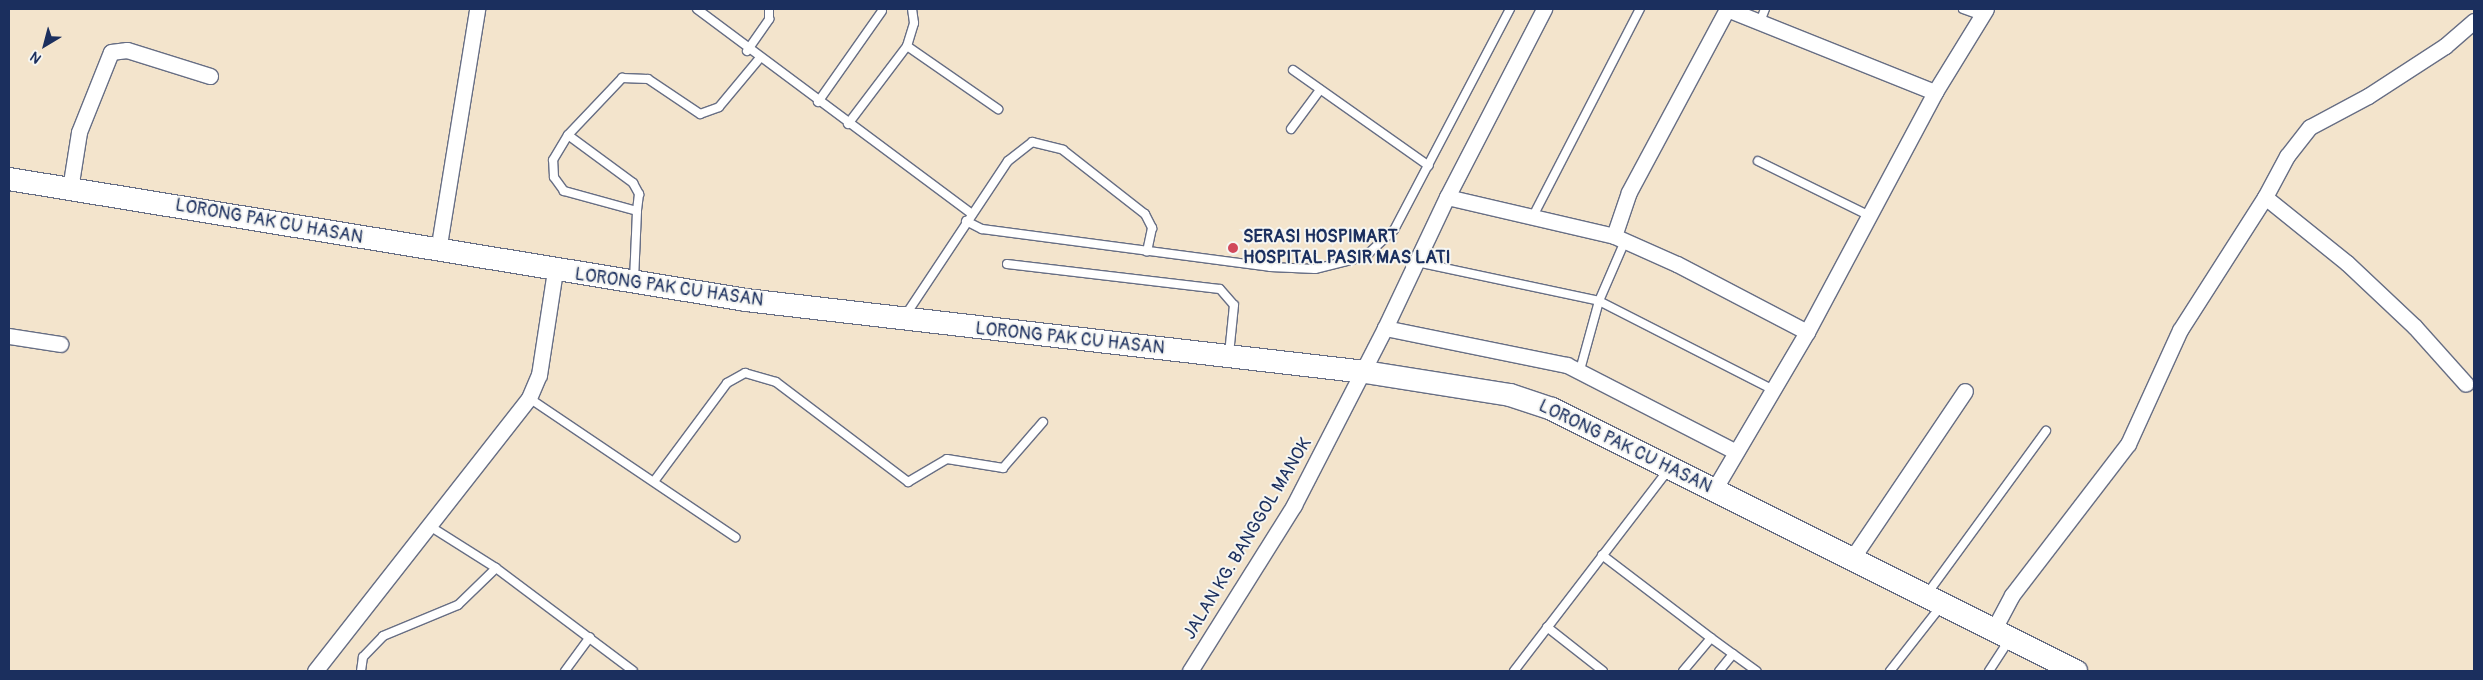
<!DOCTYPE html>
<style>
body{margin:0}
#map{position:relative;width:2483px;height:680px;overflow:hidden;background:#f3e4cc;font-family:Pangolin,sans-serif}
div>[style]{position:absolute}
[style*='--x']{left:calc(var(--x)*1px);top:calc(var(--y)*1px);width:calc(var(--w)*1px);rotate:calc(var(--a)*1deg)}
.roads{filter:drop-shadow(1px 0 #676e84) drop-shadow(-1px 0 #676e84) drop-shadow(0 1px #676e84) drop-shadow(0 -1px #676e84)}
.lane>*{height:8px;margin:-4px;padding:0 4px;transform-origin:4px;border-radius:4px;background:#fff}
.street>*{height:15px;margin:-7.5px;padding:0 7.5px;transform-origin:7.5px;border-radius:7.5px;background:#fff}
.secondary>*{height:22px;margin:-11px;padding:0 11px;transform-origin:11px;border-radius:11px;background:#fff}
.dots>*{width:14px;height:14px;translate:-50% -50%;box-sizing:border-box;border:2px solid #f6f6f2;border-radius:50%}
span{translate:-50% -50%;white-space:nowrap;text-align:center;line-height:1.15;-webkit-text-stroke:4px #f6f6f2;paint-order:stroke}
.street-label{font-size:18px;color:#1b2f5e}
.poi-label{font-size:18px;color:#1b2f5e;font-weight:700}
.left{translate:0 -50%;text-align:left}
.frame{position:absolute;inset:0;border:10px solid #1b2f5e;pointer-events:none}
.north{position:absolute;left:20px;top:20px;width:50px;height:50px;-webkit-text-stroke:4px #f6f6f2;paint-order:stroke;rotate:217deg;font-size:14px;font-weight:700;line-height:20px;text-align:center;color:#1b2f5e}
.north::after{content:'';display:block;margin:auto;width:18px;height:22px;background:#1b2f5e;clip-path:polygon(50% 0,100% 100%,50% 72%,0 100%)}
</style>
<div id="map">
<div class="roads">
<div class="lane">
<i style="--x:697;--y:9;--w:343;--a:36.7"></i>
<i style="--x:1963;--y:9;--w:20;--a:20"></i>
<i style="--x:1760;--y:22;--w:14;--a:-69"></i>
<i style="--x:907;--y:46;--w:111;--a:34.7"></i>
<i style="--x:747;--y:51;--w:39;--a:-55"></i>
<i style="--x:769;--y:19;--w:10;--a:-90"></i>
<i style="--x:1293;--y:70;--w:166;--a:35.2"></i>
<i style="--x:818;--y:102;--w:111;--a:-54.9"></i>
<i style="--x:848;--y:124;--w:98;--a:-52.9"></i>
<i style="--x:907;--y:46;--w:24;--a:-73"></i>
<i style="--x:914;--y:23;--w:14;--a:-98"></i>
<i style="--x:1291;--y:129;--w:49;--a:-53.4"></i>
<i style="--x:568;--y:135;--w:81;--a:36.4"></i>
<i style="--x:633;--y:183;--w:13;--a:61"></i>
<i style="--x:639;--y:194;--w:17;--a:97"></i>
<i style="--x:1758;--y:161;--w:125;--a:26.2"></i>
<i style="--x:1532;--y:218;--w:235;--a:-62.7"></i>
<i style="--x:966;--y:221;--w:18;--a:27"></i>
<i style="--x:982;--y:229;--w:290;--a:7.5"></i>
<i style="--x:1270;--y:267;--w:45;--a:2.5"></i>
<i style="--x:1315;--y:269;--w:38;--a:-14"></i>
<i style="--x:1352;--y:260;--w:18;--a:-22"></i>
<i style="--x:1369;--y:253;--w:34;--a:-43"></i>
<i style="--x:1394;--y:230;--w:250;--a:-62.3"></i>
<i style="--x:1416;--y:262;--w:187;--a:12"></i>
<i style="--x:1599;--y:301;--w:194;--a:27"></i>
<i style="--x:1007;--y:264;--w:214;--a:6.7"></i>
<i style="--x:1220;--y:289;--w:21;--a:49"></i>
<i style="--x:1234;--y:305;--w:49;--a:95.8"></i>
<i style="--x:634;--y:280;--w:69;--a:-87.5"></i>
<i style="--x:637;--y:211;--w:76;--a:-164.7"></i>
<i style="--x:564;--y:191;--w:17;--a:-126"></i>
<i style="--x:554;--y:177;--w:17;--a:-93"></i>
<i style="--x:553;--y:160;--w:29;--a:-59"></i>
<i style="--x:568;--y:135;--w:79;--a:-46.5"></i>
<i style="--x:622;--y:78;--w:26;--a:2"></i>
<i style="--x:648;--y:79;--w:63;--a:33.9"></i>
<i style="--x:700;--y:114;--w:20;--a:-20"></i>
<i style="--x:719;--y:107;--w:62;--a:-50.2"></i>
<i style="--x:905;--y:316;--w:186;--a:-56.4"></i>
<i style="--x:1008;--y:161;--w:31;--a:-38"></i>
<i style="--x:1032;--y:142;--w:32;--a:14"></i>
<i style="--x:1063;--y:150;--w:104;--a:38"></i>
<i style="--x:1145;--y:214;--w:16;--a:63"></i>
<i style="--x:1152;--y:228;--w:24;--a:102"></i>
<i style="--x:1580;--y:370;--w:72;--a:-74.6"></i>
<i style="--x:1599;--y:301;--w:65;--a:-66.6"></i>
<i style="--x:529;--y:398;--w:249;--a:34"></i>
<i style="--x:655;--y:480;--w:121;--a:-53.4"></i>
<i style="--x:727;--y:383;--w:21;--a:-29"></i>
<i style="--x:745;--y:373;--w:32;--a:16"></i>
<i style="--x:776;--y:382;--w:166;--a:37.1"></i>
<i style="--x:908;--y:482;--w:45;--a:-30.5"></i>
<i style="--x:947;--y:459;--w:57;--a:9.1"></i>
<i style="--x:1003;--y:468;--w:61;--a:-49"></i>
<i style="--x:428;--y:525;--w:80;--a:32.3"></i>
<i style="--x:496;--y:568;--w:171;--a:36.9"></i>
<i style="--x:1602;--y:555;--w:137;--a:37.3"></i>
<i style="--x:1711;--y:638;--w:43;--a:130.3"></i>
<i style="--x:1927;--y:594;--w:202;--a:-53.9"></i>
<i style="--x:1547;--y:627;--w:71;--a:38.2"></i>
<i style="--x:1711;--y:638;--w:27;--a:36"></i>
<i style="--x:1733;--y:654;--w:22;--a:129"></i>
<i style="--x:1733;--y:654;--w:29;--a:36"></i>
<i style="--x:361;--y:671;--w:14;--a:-82"></i>
<i style="--x:363;--y:657;--w:29;--a:-46"></i>
<i style="--x:383;--y:636;--w:81;--a:-22.5"></i>
<i style="--x:458;--y:605;--w:53;--a:-44.2"></i>
<i style="--x:565;--y:671;--w:42;--a:-53.7"></i>
<i style="--x:1514;--y:671;--w:253;--a:-52.5"></i>
<i style="--x:1890;--y:671;--w:83;--a:-51.9"></i>
<i style="--x:1989;--y:671;--w:37;--a:-57"></i>
</div>
<div class="street">
<i style="--x:1727;--y:9;--w:224;--a:21.8"></i>
<i style="--x:1935;--y:92;--w:97;--a:-58.4"></i>
<i style="--x:70;--y:189;--w:58;--a:-81"></i>
<i style="--x:79;--y:132;--w:86;--a:-68.2"></i>
<i style="--x:111;--y:52;--w:16;--a:-7"></i>
<i style="--x:127;--y:50;--w:87;--a:17.4"></i>
<i style="--x:1447;--y:197;--w:212;--a:-62.7"></i>
<i style="--x:2265;--y:197;--w:47;--a:-61.8"></i>
<i style="--x:2287;--y:156;--w:37;--a:-52"></i>
<i style="--x:2310;--y:127;--w:66;--a:-28.1"></i>
<i style="--x:2368;--y:96;--w:92;--a:-33"></i>
<i style="--x:2445;--y:46;--w:38;--a:-41"></i>
<i style="--x:1614;--y:236;--w:46;--a:-71.2"></i>
<i style="--x:1629;--y:192;--w:208;--a:-61.8"></i>
<i style="--x:438;--y:251;--w:245;--a:-80.8"></i>
<i style="--x:1385;--y:328;--w:145;--a:-64.7"></i>
<i style="--x:1447;--y:197;--w:171;--a:13.1"></i>
<i style="--x:1614;--y:236;--w:69;--a:24"></i>
<i style="--x:1677;--y:264;--w:147;--a:27.6"></i>
<i style="--x:1807;--y:332;--w:183;--a:120.5"></i>
<i style="--x:1807;--y:332;--w:272;--a:-61.9"></i>
<i style="--x:9;--y:336;--w:52;--a:8.9"></i>
<i style="--x:1853;--y:557;--w:200;--a:-56"></i>
<i style="--x:1995;--y:627;--w:36;--a:-62"></i>
<i style="--x:2012;--y:595;--w:190;--a:-52.5"></i>
<i style="--x:2128;--y:444;--w:125;--a:-65.5"></i>
<i style="--x:2180;--y:330;--w:158;--a:-57.4"></i>
<i style="--x:2265;--y:197;--w:105;--a:38.8"></i>
<i style="--x:2347;--y:263;--w:93;--a:43.3"></i>
<i style="--x:2415;--y:327;--w:76;--a:48.2"></i>
<i style="--x:315;--y:671;--w:347;--a:-51.9"></i>
<i style="--x:529;--y:398;--w:25;--a:-67"></i>
<i style="--x:539;--y:375;--w:105;--a:-81.3"></i>
<i style="--x:1190;--y:671;--w:196;--a:-57.9"></i>
<i style="--x:1294;--y:505;--w:199;--a:-62.8"></i>
<i style="--x:1385;--y:328;--w:186;--a:11.5"></i>
<i style="--x:1567;--y:365;--w:188;--a:27.2"></i>
</div>
<div class="secondary">
<i style="--x:9;--y:179;--w:747;--a:9.32"></i>
<i style="--x:746;--y:300;--w:623;--a:6.63"></i>
<i style="--x:1365;--y:372;--w:147;--a:9"></i>
<i style="--x:1510;--y:395;--w:44;--a:18.4"></i>
<i style="--x:1552;--y:409;--w:586;--a:26.57"></i>
</div>
</div>
<div class="dots">
<i style="left:1233px;top:248px;background:#d1495b"></i>
</div>
<div class="street-label">
<span style="left:269px;top:222px;rotate:10deg">LORONG PAK CU HASAN</span>
<span style="left:669px;top:288px;rotate:8deg">LORONG PAK CU HASAN</span>
<span style="left:1070px;top:339px;rotate:6deg">LORONG PAK CU HASAN</span>
<span style="left:1625px;top:447px;rotate:26deg">LORONG PAK CU HASAN</span>
<span style="left:1248px;top:539px;rotate:-59deg">JALAN KG. BANGGOL MANOK</span>
</div>
<div class="poi-label">
<span class="left" style="left:1243px;top:248px">SERASI HOSPIMART<br>HOSPITAL PASIR MAS LATI</span>
</div>
<div class="frame"></div>
<div class="north">N</div>
</div>
